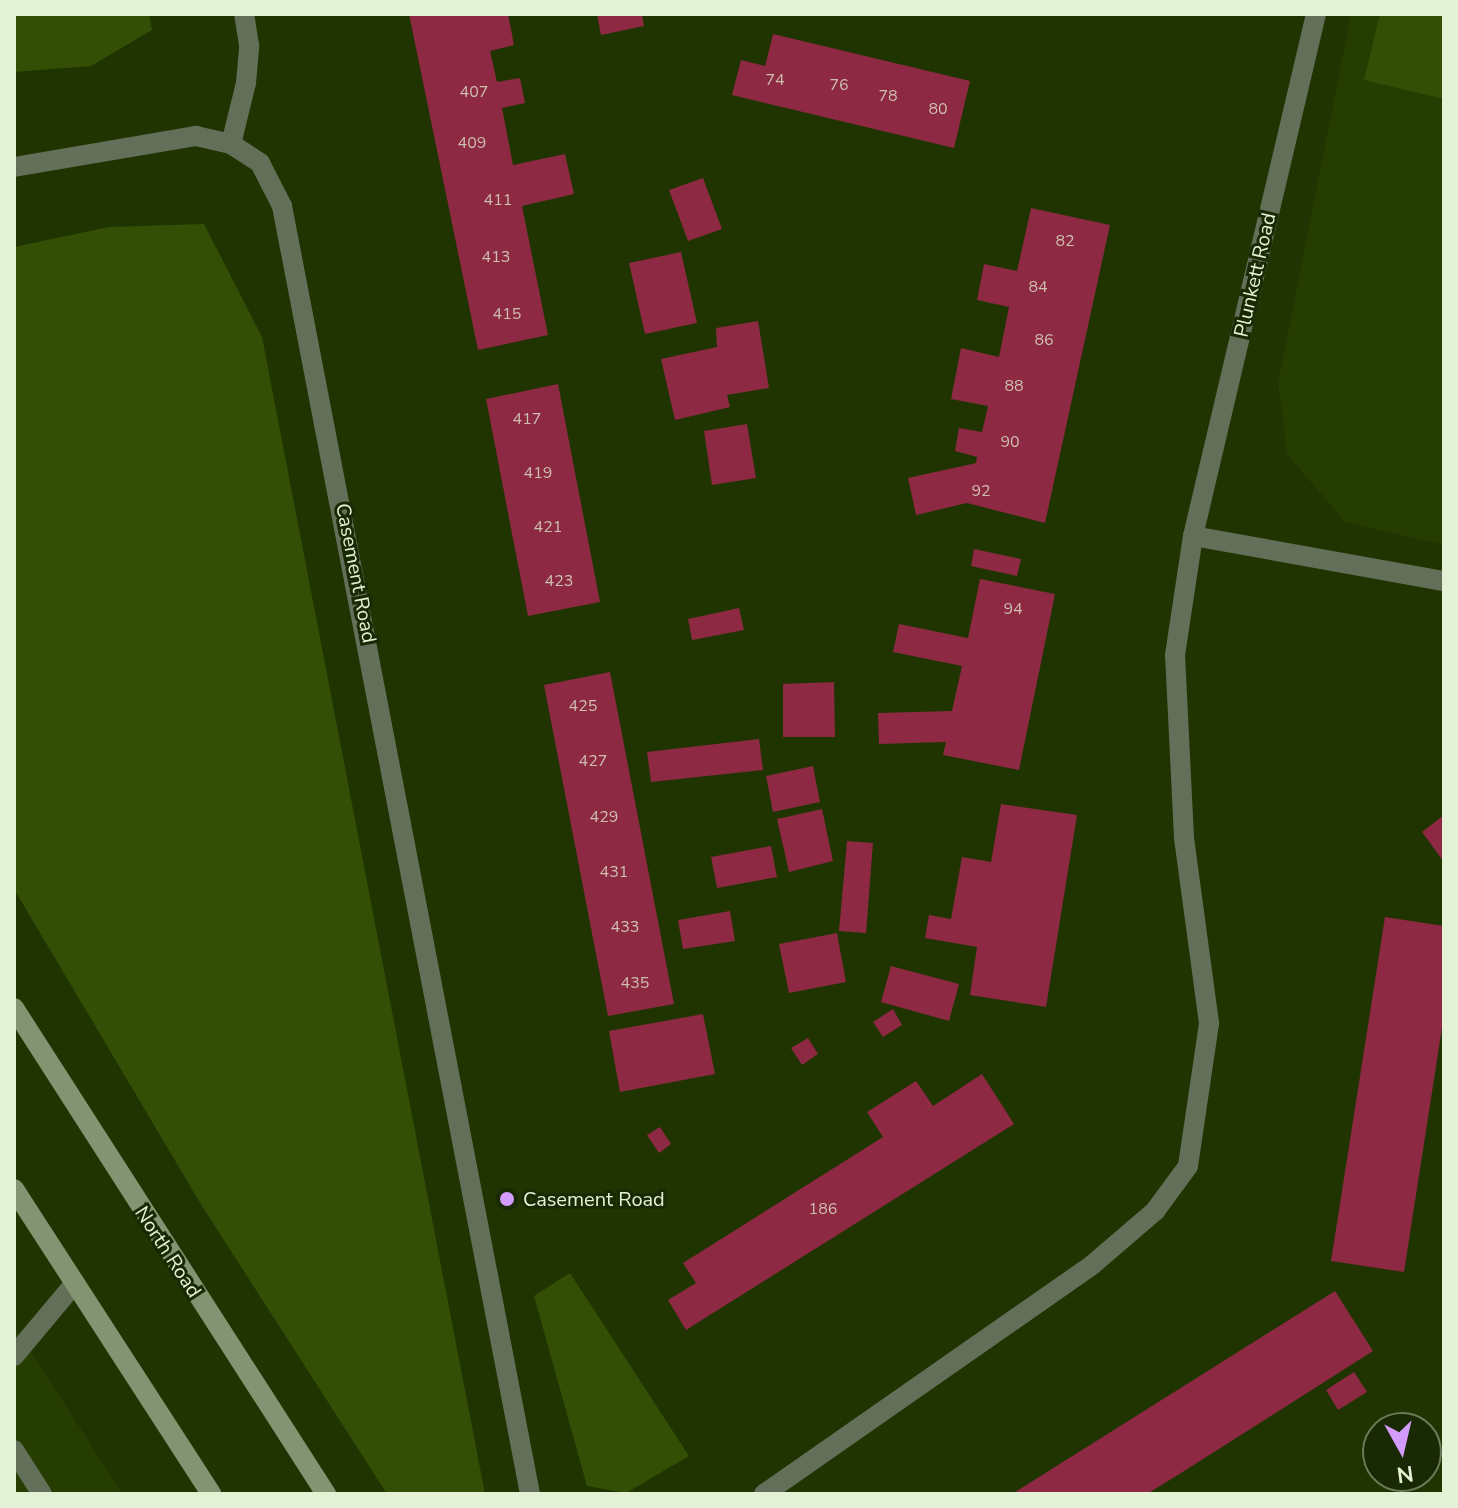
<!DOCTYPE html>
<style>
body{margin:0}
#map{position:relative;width:1458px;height:1508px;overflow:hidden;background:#1f3400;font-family:"Nunito Sans",sans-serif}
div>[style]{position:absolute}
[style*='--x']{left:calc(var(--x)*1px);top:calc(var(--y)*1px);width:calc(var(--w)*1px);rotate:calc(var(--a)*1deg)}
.built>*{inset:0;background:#253d00}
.green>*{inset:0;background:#334f05}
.building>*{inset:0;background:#8d2942}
.lane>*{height:20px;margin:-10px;padding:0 10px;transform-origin:10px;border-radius:10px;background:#646f59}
.street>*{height:20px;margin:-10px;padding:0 10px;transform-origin:10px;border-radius:10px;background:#646f59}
.secondary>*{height:20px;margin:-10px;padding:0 10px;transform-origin:10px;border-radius:10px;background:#829471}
.dots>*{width:22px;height:22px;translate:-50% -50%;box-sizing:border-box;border:4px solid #192903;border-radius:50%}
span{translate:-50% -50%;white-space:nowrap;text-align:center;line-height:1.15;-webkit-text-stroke:6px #192903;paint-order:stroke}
.number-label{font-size:16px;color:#cebfb0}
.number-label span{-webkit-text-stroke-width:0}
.street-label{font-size:20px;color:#e3f1d5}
.poi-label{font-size:20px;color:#e3f1d5}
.left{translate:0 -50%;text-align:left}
.frame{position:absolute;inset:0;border:16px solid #e3f1d5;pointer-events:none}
.north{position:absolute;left:1362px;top:1412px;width:80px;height:80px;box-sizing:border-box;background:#192903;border:2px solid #6a7957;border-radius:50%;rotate:172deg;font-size:22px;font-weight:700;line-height:32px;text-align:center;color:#e3f1d5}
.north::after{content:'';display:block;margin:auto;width:28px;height:36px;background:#d39cfc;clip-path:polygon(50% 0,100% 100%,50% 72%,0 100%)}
</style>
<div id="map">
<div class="built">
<i style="clip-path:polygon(1351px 14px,1444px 14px,1444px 545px,1345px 522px,1287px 454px,1278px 383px)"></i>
<i style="clip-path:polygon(14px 1326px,123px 1494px,14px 1494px)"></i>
</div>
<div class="green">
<i style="clip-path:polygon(14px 14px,149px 14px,152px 30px,91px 66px,14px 72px)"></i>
<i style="clip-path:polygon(1380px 14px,1444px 14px,1444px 99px,1364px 80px)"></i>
<i style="clip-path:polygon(204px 224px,262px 337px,485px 1494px,387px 1494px,202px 1206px,14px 889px,14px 247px,109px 227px)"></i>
<i style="clip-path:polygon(570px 1273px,689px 1456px,626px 1493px,587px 1486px,534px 1296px)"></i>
</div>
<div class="building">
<i style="clip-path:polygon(409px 14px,508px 14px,514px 45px,490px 51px,497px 82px,520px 78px,525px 103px,502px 108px,513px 165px,565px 154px,574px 194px,522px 206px,548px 335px,478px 350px)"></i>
<i style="clip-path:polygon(597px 14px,642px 14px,644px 26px,601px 35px)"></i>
<i style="clip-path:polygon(773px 34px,970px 81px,954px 148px,732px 95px,741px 60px,765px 66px)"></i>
<i style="clip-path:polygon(703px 178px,722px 229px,688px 241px,669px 190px)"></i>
<i style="clip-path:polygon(1031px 208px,1110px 225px,1045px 523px,967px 503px,916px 515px,908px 478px,976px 463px,977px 457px,955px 451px,959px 428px,982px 432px,988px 406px,951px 399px,961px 348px,999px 357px,1009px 307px,977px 300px,984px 264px,1017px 271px)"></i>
<i style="clip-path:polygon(681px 252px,697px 323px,645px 334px,629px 263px)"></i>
<i style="clip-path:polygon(758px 321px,769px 388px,727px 395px,730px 407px,675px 420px,661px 359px,717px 347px,716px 328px)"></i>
<i style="clip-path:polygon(558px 384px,600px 602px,528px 616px,486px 399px)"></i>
<i style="clip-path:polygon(747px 424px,756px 478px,712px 485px,704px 431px)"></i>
<i style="clip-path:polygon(974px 549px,1021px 559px,1017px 576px,971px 566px)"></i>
<i style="clip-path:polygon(980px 579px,1055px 594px,1019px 770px,943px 755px,946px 742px,879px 744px,878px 713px,952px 711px,962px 666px,893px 652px,899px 624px,968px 638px)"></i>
<i style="clip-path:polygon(739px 608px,744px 630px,692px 640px,688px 619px)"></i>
<i style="clip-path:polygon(610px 672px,674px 1004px,608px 1016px,544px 685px)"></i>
<i style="clip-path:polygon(834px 682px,835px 737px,783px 737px,783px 684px)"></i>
<i style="clip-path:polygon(759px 739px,763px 770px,651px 782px,647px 752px)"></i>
<i style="clip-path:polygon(813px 766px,820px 802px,773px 812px,766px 776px)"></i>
<i style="clip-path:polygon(1001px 804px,1077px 815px,1046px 1007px,970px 995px,977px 947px,925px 938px,929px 915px,951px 919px,962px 857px,991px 862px)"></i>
<i style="clip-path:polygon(822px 809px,833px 861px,789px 872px,777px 819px)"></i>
<i style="clip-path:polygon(1444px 815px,1444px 862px,1422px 832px)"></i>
<i style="clip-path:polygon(847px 841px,873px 843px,866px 933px,839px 931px)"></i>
<i style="clip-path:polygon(771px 846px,777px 877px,717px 888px,711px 857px)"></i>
<i style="clip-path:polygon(730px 911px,735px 941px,683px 949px,678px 920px)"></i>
<i style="clip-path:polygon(1385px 917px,1444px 926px,1444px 1015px,1404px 1272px,1331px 1261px)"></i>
<i style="clip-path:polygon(837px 933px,846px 982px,789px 993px,779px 944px)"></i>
<i style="clip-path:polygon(891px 966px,959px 984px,949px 1021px,881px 1002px)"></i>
<i style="clip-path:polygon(893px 1009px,902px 1025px,883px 1037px,873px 1022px)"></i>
<i style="clip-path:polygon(703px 1014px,715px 1074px,620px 1092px,609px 1031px)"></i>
<i style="clip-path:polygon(808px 1038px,818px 1054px,802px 1065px,791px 1048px)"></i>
<i style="clip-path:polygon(982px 1074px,1014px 1124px,686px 1330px,668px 1300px,696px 1283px,683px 1263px,883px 1137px,867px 1112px,916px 1081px,933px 1106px)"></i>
<i style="clip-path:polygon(660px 1127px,671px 1144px,659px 1153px,647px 1135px)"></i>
<i style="clip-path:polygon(1335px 1291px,1373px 1351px,1181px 1473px,1147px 1494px,1012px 1494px)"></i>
<i style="clip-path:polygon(1354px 1372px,1367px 1392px,1338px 1410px,1326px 1390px)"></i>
</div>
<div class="lane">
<i style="--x:14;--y:1356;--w:95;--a:-50.1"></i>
<i style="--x:14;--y:1450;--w:52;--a:57.5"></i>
</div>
<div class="street">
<i style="--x:231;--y:144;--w:63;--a:-76.2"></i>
<i style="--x:246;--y:83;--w:38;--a:-85"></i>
<i style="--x:249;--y:45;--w:31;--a:-99"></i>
<i style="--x:14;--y:167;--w:185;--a:-9.7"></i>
<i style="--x:196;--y:136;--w:36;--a:13"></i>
<i style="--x:231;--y:144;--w:35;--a:33"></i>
<i style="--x:260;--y:163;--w:48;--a:62.9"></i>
<i style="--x:282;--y:206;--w:1312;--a:79.1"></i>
<i style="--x:1193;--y:536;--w:255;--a:10.2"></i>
<i style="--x:764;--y:1494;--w:400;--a:-34.9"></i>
<i style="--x:1092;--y:1265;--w:83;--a:-40.6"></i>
<i style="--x:1155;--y:1211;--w:56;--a:-53.7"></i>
<i style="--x:1188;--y:1166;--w:145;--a:-81.6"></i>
<i style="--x:1209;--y:1023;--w:187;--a:-97.7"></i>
<i style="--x:1184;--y:838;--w:183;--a:-92.8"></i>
<i style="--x:1175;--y:655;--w:120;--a:-81.4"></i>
<i style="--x:1193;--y:536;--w:536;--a:-76.74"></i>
</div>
<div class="secondary">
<i style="--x:14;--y:1008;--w:578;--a:57.3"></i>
<i style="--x:14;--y:1189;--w:363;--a:57.1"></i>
</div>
<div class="dots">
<i style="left:507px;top:1199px;background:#d39cfc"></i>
</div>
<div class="number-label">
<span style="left:775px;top:80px">74</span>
<span style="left:839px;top:85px">76</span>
<span style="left:474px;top:92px">407</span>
<span style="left:888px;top:96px">78</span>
<span style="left:938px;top:109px">80</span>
<span style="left:472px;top:143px">409</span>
<span style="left:498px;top:200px">411</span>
<span style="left:1065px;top:241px">82</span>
<span style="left:496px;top:257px">413</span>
<span style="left:1038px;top:287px">84</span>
<span style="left:507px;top:314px">415</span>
<span style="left:1044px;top:340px">86</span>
<span style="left:1014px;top:386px">88</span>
<span style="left:527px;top:419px">417</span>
<span style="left:1010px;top:442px">90</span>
<span style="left:538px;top:473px">419</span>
<span style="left:981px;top:491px">92</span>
<span style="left:548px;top:527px">421</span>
<span style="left:559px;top:581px">423</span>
<span style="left:1013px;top:609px">94</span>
<span style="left:583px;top:706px">425</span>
<span style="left:593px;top:761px">427</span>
<span style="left:604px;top:817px">429</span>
<span style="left:614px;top:872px">431</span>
<span style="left:625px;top:927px">433</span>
<span style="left:635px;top:983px">435</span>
<span style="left:823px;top:1209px">186</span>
</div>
<div class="street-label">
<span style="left:1255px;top:275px;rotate:-77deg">Plunkett Road</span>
<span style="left:356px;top:573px;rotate:79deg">Casement Road</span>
<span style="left:168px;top:1252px;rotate:57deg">North Road</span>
</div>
<div class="poi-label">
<span class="left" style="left:523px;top:1199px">Casement Road</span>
</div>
<div class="frame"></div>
<div class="north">N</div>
</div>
